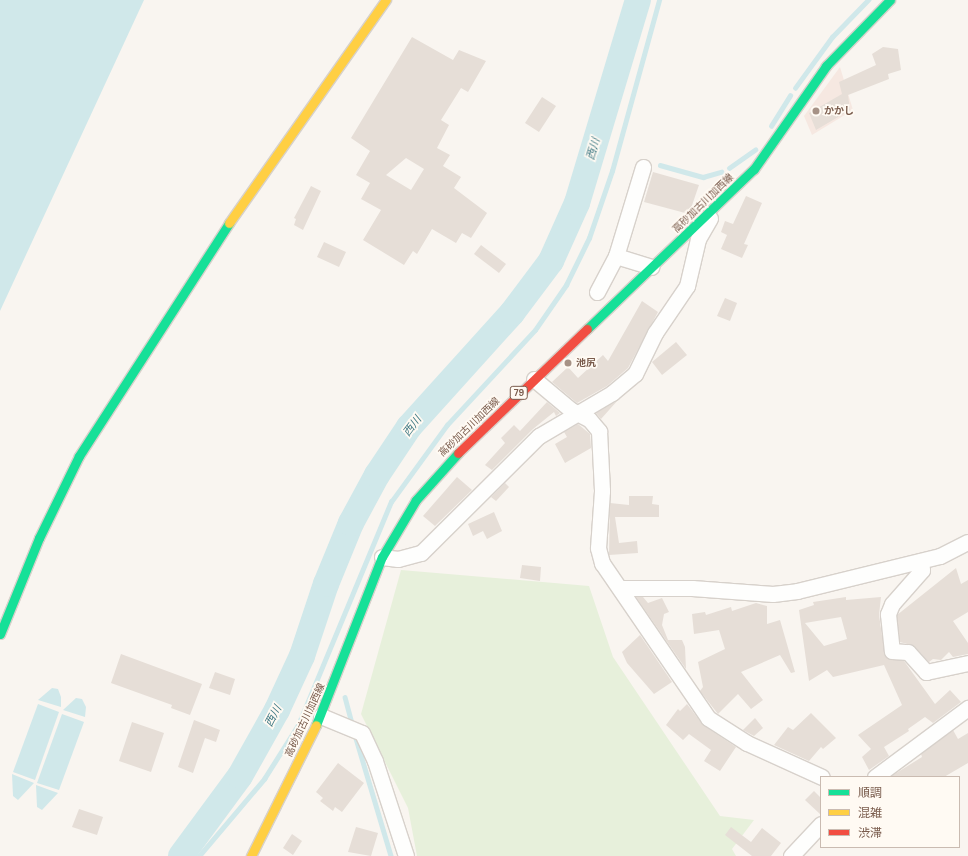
<!DOCTYPE html>
<meta charset="utf-8">
<style>
body{margin:0}
#map{position:relative;width:968px;height:856px;overflow:hidden;background:#f9f5f0;font-family:"DM Sans","Noto Sans JP",sans-serif}
div>[style]{position:absolute}
[style*='--x']{left:calc(var(--x)*1px);top:calc(var(--y)*1px);width:calc(var(--w)*1px);rotate:calc(var(--a)*1deg)}
.commercial>*{inset:0;background:#f6e8e1}
.green>*{inset:0;background:#e7f0db}
.water>*{inset:0;background:#d0e8ea}
.stream>*{height:4.5px;margin:-2.25px;padding:0 2.25px;transform-origin:2.25px;border-radius:2.25px;background:#d0e8ea}
.river>*{height:26px;margin:-13px;padding:0 13px;transform-origin:13px;border-radius:13px;background:#d0e8ea}
.building>*{inset:0;background:#e6ded7}
.roads{filter:drop-shadow(1px 0 #d7d1cb) drop-shadow(-1px 0 #d7d1cb) drop-shadow(0 1px #d7d1cb) drop-shadow(0 -1px #d7d1cb)}
.street>*{height:15px;margin:-7.5px;padding:0 7.5px;transform-origin:7.5px;border-radius:7.5px;background:#fefefd}
.fast>*{height:9px;margin:-4.5px;padding:0 4.5px;transform-origin:4.5px;border-radius:4.5px;background:#16e098}
.slow>*{height:9px;margin:-4.5px;padding:0 4.5px;transform-origin:4.5px;border-radius:4.5px;background:#ffcf43}
.jam>*{height:9px;margin:-4.5px;padding:0 4.5px;transform-origin:4.5px;border-radius:4.5px;background:#f24e42}
.dots>*{width:11px;height:11px;translate:-50% -50%;box-sizing:border-box;border:2px solid #fffaf3;border-radius:50%}
span{translate:-50% -50%;white-space:nowrap;text-align:center;line-height:1.15;-webkit-text-stroke:3.5px #fffaf3;paint-order:stroke}
.shield-label span{padding:1px 3px;background:#fffaf3;border:1px solid;border-radius:3px;-webkit-text-stroke-width:0}
.shield-label{font-size:9px;color:#7a5c4d;font-weight:700}
.poi-label{font-size:10px;color:#7a5c4d;font-weight:700}
.left{translate:0 -50%;text-align:left}
.street-label{font-size:10px;color:#7a5c4d}
.water-label{font-size:11px;color:#437c86;font-style:italic}
.legend{position:absolute;left:820px;top:776px;width:140px;height:72px;box-sizing:border-box;background:#fffaf3;border:1px solid #cabbb1;margin:0;padding:5px 7px;list-style:none;font-size:12px;color:#7a5c4d}
.legend li{display:flex;align-items:center;gap:8px;height:20px}
.legend b{width:20px;border:1px solid #cabbb1}
</style>
<div id="map">
<div class="commercial">
<i style="clip-path:polygon(840px 67px,853px 110px,812px 135px,804px 116px)"></i>
</div>
<div class="green">
<i style="clip-path:polygon(401px 570px,589px 586px,613px 657px,720px 816px,754px 820px,732px 849px,736px 856px,417px 856px,408px 808px,361px 714px)"></i>
</div>
<div class="water">
<i style="clip-path:polygon(0 0,144px 0,0 311px)"></i>
<i style="clip-path:polygon(52px 688px,58px 689px,61px 697px,61px 707px,38px 700px)"></i>
<i style="clip-path:polygon(76px 698px,82px 699px,86px 707px,85px 717px,63px 710px)"></i>
<i style="clip-path:polygon(38px 704px,59px 712px,35px 780px,13px 772px)"></i>
<i style="clip-path:polygon(62px 714px,84px 722px,59px 790px,37px 783px)"></i>
<i style="clip-path:polygon(12px 774px,34px 783px,18px 800px,13px 796px)"></i>
<i style="clip-path:polygon(36px 785px,58px 793px,42px 810px,37px 807px)"></i>
</div>
<div class="stream">
<i style="--x:795;--y:88;--w:63;--a:-54"></i>
<i style="--x:832;--y:37;--w:52;--a:-45.8"></i>
<i style="--x:771;--y:126;--w:36;--a:-58"></i>
<i style="--x:660;--y:165;--w:45;--a:15.6"></i>
<i style="--x:703;--y:177;--w:19;--a:-16"></i>
<i style="--x:729;--y:168;--w:32;--a:-35"></i>
<i style="--x:345;--y:697;--w:30;--a:75"></i>
<i style="--x:355;--y:735;--w:126;--a:73.4"></i>
<i style="--x:199;--y:856;--w:101;--a:-49.8"></i>
<i style="--x:264;--y:779;--w:64;--a:-57.8"></i>
<i style="--x:298;--y:725;--w:242;--a:-67.4"></i>
<i style="--x:391;--y:502;--w:95;--a:-54"></i>
<i style="--x:447;--y:425;--w:129;--a:-47.2"></i>
<i style="--x:535;--y:330;--w:55;--a:-55.4"></i>
<i style="--x:566;--y:285;--w:52;--a:-63.9"></i>
<i style="--x:589;--y:238;--w:71;--a:-71.1"></i>
<i style="--x:612;--y:171;--w:177;--a:-74.6"></i>
</div>
<div class="river">
<i style="--x:181;--y:856;--w:99;--a:-53.6"></i>
<i style="--x:240;--y:776;--w:76;--a:-60.7"></i>
<i style="--x:277;--y:710;--w:60;--a:-65.2"></i>
<i style="--x:302;--y:656;--w:76;--a:-71.6"></i>
<i style="--x:326;--y:584;--w:66;--a:-67.7"></i>
<i style="--x:351;--y:523;--w:55;--a:-61.6"></i>
<i style="--x:377;--y:475;--w:58;--a:-56.3"></i>
<i style="--x:409;--y:427;--w:154;--a:-47.9"></i>
<i style="--x:512;--y:313;--w:65;--a:-53.1"></i>
<i style="--x:551;--y:261;--w:64;--a:-65.9"></i>
<i style="--x:577;--y:203;--w:212;--a:-73.3"></i>
</div>
<div class="building">
<i style="clip-path:polygon(evenodd,412px 37px,453px 60px,459px 50px,486px 61px,468px 92px,461px 88px,441px 120px,449px 125px,437px 148px,450px 155px,443px 166px,461px 177px,454px 188px,487px 213px,471px 238px,462px 233px,456px 243px,432px 229px,417px 254px,413px 251px,404px 265px,363px 240px,381px 210px,361px 199px,370px 183px,356px 175px,370px 151px,351px 138px,412px 37px,406px 158px,424px 169px,411px 190px,386px 175px,406px 158px)"></i>
<i style="clip-path:polygon(883px 47px,898px 49px,901px 70px,888px 74px,889px 79px,848px 95px,850px 110px,816px 130px,809px 113px,842px 94px,839px 82px,876px 65px,872px 54px)"></i>
<i style="clip-path:polygon(542px 97px,556px 106px,539px 132px,525px 123px)"></i>
<i style="clip-path:polygon(653px 172px,699px 185px,689px 214px,644px 202px)"></i>
<i style="clip-path:polygon(311px 186px,321px 191px,303px 230px,294px 225px,296px 219px,294px 218px)"></i>
<i style="clip-path:polygon(746px 196px,762px 203px,744px 244px,748px 245px,742px 258px,721px 249px,727px 235px,721px 232px,725px 221px,733px 224px)"></i>
<i style="clip-path:polygon(324px 242px,346px 252px,339px 267px,317px 257px)"></i>
<i style="clip-path:polygon(481px 245px,506px 264px,499px 273px,474px 254px)"></i>
<i style="clip-path:polygon(725px 298px,737px 303px,730px 321px,717px 316px)"></i>
<i style="clip-path:polygon(642px 301px,658px 312px,628px 368px,607px 386px,577px 403px,552px 382px,568px 367px,578px 378px,603px 355px,608px 361px)"></i>
<i style="clip-path:polygon(676px 342px,687px 355px,662px 375px,652px 362px)"></i>
<i style="clip-path:polygon(618px 400px,601px 419px,596px 413px,617px 401px)"></i>
<i style="clip-path:polygon(547px 402px,560px 413px,556px 416px,554px 412px,533px 429px,492px 470px,485px 465px,505px 443px,501px 438px,514px 425px,520px 431px)"></i>
<i style="clip-path:polygon(578px 424px,590px 434px,591px 448px,565px 463px,555px 444px,567px 437px,564px 432px)"></i>
<i style="clip-path:polygon(457px 477px,472px 490px,435px 526px,423px 516px)"></i>
<i style="clip-path:polygon(505px 483px,509px 487px,496px 501px,491px 497px)"></i>
<i style="clip-path:polygon(629px 496px,653px 496px,652px 504px,659px 505px,659px 517px,615px 517px,619px 543px,637px 541px,638px 553px,609px 555px,610px 503px,629px 505px)"></i>
<i style="clip-path:polygon(494px 512px,502px 531px,487px 539px,483px 531px,473px 536px,468px 524px)"></i>
<i style="clip-path:polygon(522px 565px,541px 567px,540px 581px,520px 578px)"></i>
<i style="clip-path:polygon(956px 568px,961px 584px,968px 580px,968px 612px,953px 621px,968px 643px,968px 654px,953px 657px,949px 652px,941px 660px,933px 659px,929px 662px,914px 646px,900px 642px,897px 615px)"></i>
<i style="clip-path:polygon(636px 597px,643px 597px,648px 603px,662px 598px,669px 612px,664px 614px,662px 625px,668px 640px,682px 640px,685px 647px,686px 669px)"></i>
<i style="clip-path:polygon(evenodd,846px 597px,846px 600px,881px 597px,879px 615px,885px 656px,904px 661px,935px 704px,950px 690px,961px 702px,933px 723px,925px 717px,908px 729px,909px 731px,884px 747px,889px 756px,869px 770px,862px 757px,871px 749px,858px 735px,902px 705px,884px 665px,833px 677px,827px 670px,809px 681px,799px 610px,814px 605px,813px 602px,846px 597px,841px 617px,847px 639px,824px 646px,805px 623px,841px 617px)"></i>
<i style="clip-path:polygon(756px 603px,767px 606px,767px 624px,780px 620px,795px 672px,791px 673px,780px 655px,741px 672px,763px 700px,751px 709px,738px 694px,718px 714px,700px 691px,703px 687px,698px 662px,725px 649px,719px 630px,694px 634px,692px 614px,705px 612px,706px 615px,731px 607px,732px 611px)"></i>
<i style="clip-path:polygon(640px 635px,672px 682px,654px 694px,627px 663px,622px 652px)"></i>
<i style="clip-path:polygon(121px 654px,202px 684px,190px 715px,171px 708px,172px 705px,111px 683px)"></i>
<i style="clip-path:polygon(215px 672px,235px 679px,230px 695px,209px 688px)"></i>
<i style="clip-path:polygon(687px 704px,703px 725px,736px 747px,720px 771px,704px 761px,711px 750px,689px 734px,683px 740px,666px 725px,678px 709px,680px 711px)"></i>
<i style="clip-path:polygon(811px 713px,836px 738px,823px 749px,821px 747px,809px 761px,774px 745px,788px 727px,793px 730px)"></i>
<i style="clip-path:polygon(755px 718px,763px 728px,754px 736px,743px 730px)"></i>
<i style="clip-path:polygon(194px 720px,220px 730px,216px 742px,205px 738px,193px 773px,178px 767px)"></i>
<i style="clip-path:polygon(132px 722px,164px 733px,151px 772px,119px 761px)"></i>
<i style="clip-path:polygon(953px 730px,958px 739px,968px 733px,968px 763px,944px 777px,890px 777px,922px 757px,921px 754px)"></i>
<i style="clip-path:polygon(338px 763px,364px 783px,342px 812px,335px 807px,333px 811px,320px 801px,323px 798px,316px 792px)"></i>
<i style="clip-path:polygon(814px 791px,821px 798px,821px 815px,805px 800px)"></i>
<i style="clip-path:polygon(79px 809px,103px 817px,97px 835px,72px 827px)"></i>
<i style="clip-path:polygon(356px 827px,378px 833px,371px 856px,348px 852px)"></i>
<i style="clip-path:polygon(731px 827px,751px 842px,762px 828px,781px 843px,771px 856px,752px 856px,725px 835px)"></i>
<i style="clip-path:polygon(292px 834px,302px 841px,293px 855px,283px 848px)"></i>
</div>
<div class="roads">
<div class="street">
<i style="--x:616;--y:256;--w:37;--a:17"></i>
<i style="--x:597;--y:292;--w:41;--a:-62.2"></i>
<i style="--x:616;--y:256;--w:93;--a:-73.1"></i>
<i style="--x:534;--y:379;--w:48;--a:40"></i>
<i style="--x:571;--y:410;--w:20;--a:27"></i>
<i style="--x:589;--y:419;--w:16;--a:50"></i>
<i style="--x:599;--y:431;--w:60;--a:87.1"></i>
<i style="--x:602;--y:491;--w:57;--a:94"></i>
<i style="--x:598;--y:548;--w:16;--a:75"></i>
<i style="--x:602;--y:563;--w:188;--a:55.6"></i>
<i style="--x:708;--y:718;--w:46;--a:32.7"></i>
<i style="--x:747;--y:743;--w:82;--a:24.4"></i>
<i style="--x:382;--y:557;--w:16;--a:7"></i>
<i style="--x:398;--y:559;--w:24;--a:-15"></i>
<i style="--x:421;--y:553;--w:166;--a:-44.8"></i>
<i style="--x:539;--y:436;--w:85;--a:-30.5"></i>
<i style="--x:612;--y:393;--w:30;--a:-40"></i>
<i style="--x:635;--y:374;--w:46;--a:-64"></i>
<i style="--x:655;--y:333;--w:57;--a:-55.8"></i>
<i style="--x:687;--y:286;--w:48;--a:-76.8"></i>
<i style="--x:698;--y:239;--w:24;--a:-60"></i>
<i style="--x:921;--y:561;--w:9;--a:84"></i>
<i style="--x:922;--y:570;--w:45;--a:131.4"></i>
<i style="--x:892;--y:604;--w:11;--a:112"></i>
<i style="--x:888;--y:614;--w:37;--a:84"></i>
<i style="--x:892;--y:651;--w:16;--a:4"></i>
<i style="--x:908;--y:652;--w:27;--a:48"></i>
<i style="--x:926;--y:672;--w:43;--a:-12.1"></i>
<i style="--x:621;--y:588;--w:71;--a:0"></i>
<i style="--x:692;--y:588;--w:81;--a:4.2"></i>
<i style="--x:773;--y:594;--w:24;--a:-7"></i>
<i style="--x:797;--y:591;--w:147;--a:-13.8"></i>
<i style="--x:940;--y:556;--w:31;--a:-27"></i>
<i style="--x:321;--y:716;--w:44;--a:22.5"></i>
<i style="--x:362;--y:733;--w:31;--a:65"></i>
<i style="--x:375;--y:761;--w:100;--a:71.9"></i>
<i style="--x:875;--y:777;--w:116;--a:-36.6"></i>
<i style="--x:791;--y:856;--w:44;--a:-46.8"></i>
</div>
<div class="fast">
<i style="--x:587;--y:329;--w:231;--a:-43.8"></i>
<i style="--x:754;--y:169;--w:126;--a:-55"></i>
<i style="--x:826;--y:66;--w:92;--a:-45.9"></i>
<i style="--x:0;--y:634;--w:104;--a:-67.9"></i>
<i style="--x:39;--y:538;--w:91;--a:-64"></i>
<i style="--x:79;--y:456;--w:277;--a:-57.2"></i>
<i style="--x:316;--y:725;--w:180;--a:-68.6"></i>
<i style="--x:382;--y:557;--w:66;--a:-59.2"></i>
<i style="--x:416;--y:500;--w:63;--a:-48.2"></i>
</div>
<div class="slow">
<i style="--x:229;--y:223;--w:273;--a:-54.9"></i>
<i style="--x:251;--y:856;--w:146;--a:-63.6"></i>
</div>
<div class="jam">
<i style="--x:458;--y:453;--w:179;--a:-43.9"></i>
</div>
</div>
<div class="dots">
<i style="left:816px;top:111px;background:#a69286"></i>
<i style="left:568px;top:363px;background:#a69286"></i>
</div>
<div class="shield-label">
<span style="left:519px;top:393px">79</span>
</div>
<div class="poi-label">
<span class="left" style="left:824px;top:111px">かかし</span>
<span class="left" style="left:576px;top:363px">池尻</span>
</div>
<div class="street-label">
<span style="left:703px;top:203px;rotate:-44deg">高砂加古川加西線</span>
<span style="left:469px;top:427px;rotate:-44deg">高砂加古川加西線</span>
<span style="left:305px;top:720px;rotate:-65deg">高砂加古川加西線</span>
</div>
<div class="water-label">
<span style="left:593px;top:149px;rotate:-73deg">西川</span>
<span style="left:412px;top:426px;rotate:-53deg">西川</span>
<span style="left:273px;top:716px;rotate:-62deg">西川</span>
</div>
<ul class="legend">
<li><b style="height:5px;background:#16e098"></b>順調</li>
<li><b style="height:5px;background:#ffcf43"></b>混雑</li>
<li><b style="height:5px;background:#f24e42"></b>渋滞</li>
</ul>
</div>
